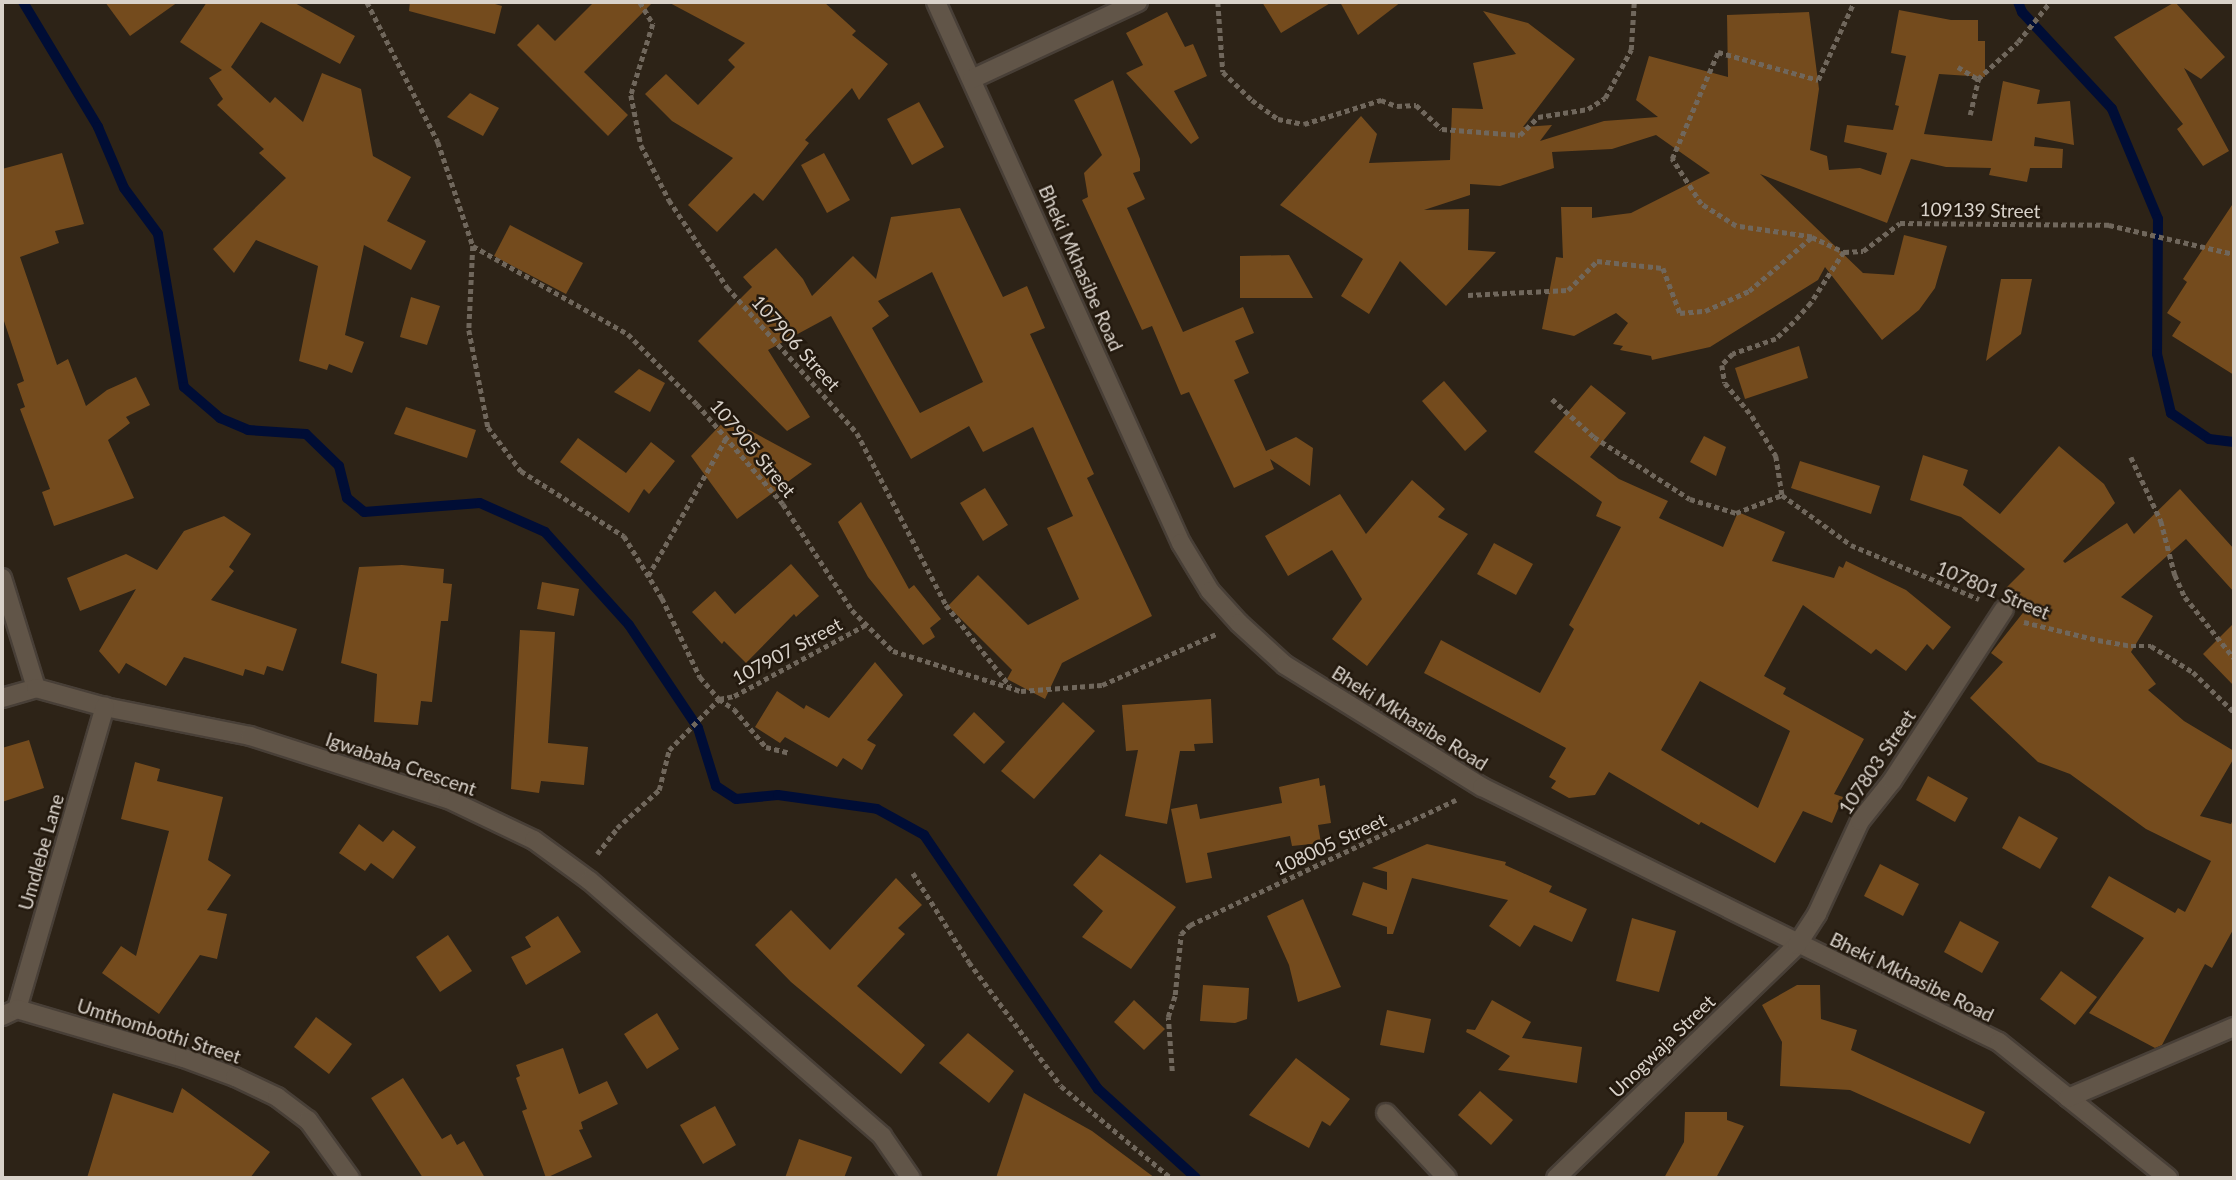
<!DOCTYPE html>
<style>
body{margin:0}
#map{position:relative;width:2236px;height:1180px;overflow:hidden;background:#2d2317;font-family:Lato,sans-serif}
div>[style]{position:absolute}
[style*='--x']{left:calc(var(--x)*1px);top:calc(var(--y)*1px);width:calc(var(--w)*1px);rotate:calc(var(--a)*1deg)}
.stream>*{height:10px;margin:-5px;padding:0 5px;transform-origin:5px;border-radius:5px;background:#000d35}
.building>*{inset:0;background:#744b1d}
.path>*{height:4.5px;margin-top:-2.25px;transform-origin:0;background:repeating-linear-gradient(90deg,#70675c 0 5px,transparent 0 8.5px)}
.roads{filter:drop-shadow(2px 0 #483f37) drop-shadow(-2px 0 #483f37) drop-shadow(0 2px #483f37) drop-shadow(0 -2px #483f37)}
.minor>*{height:18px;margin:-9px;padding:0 9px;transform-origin:9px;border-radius:9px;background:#615548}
span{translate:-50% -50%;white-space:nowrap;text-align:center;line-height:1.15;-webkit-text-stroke:5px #23190e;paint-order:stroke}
.street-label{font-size:19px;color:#d9d2ca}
.frame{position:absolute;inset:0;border:4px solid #d9d2ca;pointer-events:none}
</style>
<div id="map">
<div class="stream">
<i style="--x:23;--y:2;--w:146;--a:59"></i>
<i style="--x:98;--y:127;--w:66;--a:66.9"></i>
<i style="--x:124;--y:188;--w:57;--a:53.5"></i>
<i style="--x:158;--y:234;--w:155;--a:80.4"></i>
<i style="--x:184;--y:387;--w:48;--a:40.7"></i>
<i style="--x:220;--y:418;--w:30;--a:23"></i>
<i style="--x:248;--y:430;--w:58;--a:3.9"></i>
<i style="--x:306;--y:434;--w:46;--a:44.1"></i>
<i style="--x:339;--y:466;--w:33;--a:76"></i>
<i style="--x:347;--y:498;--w:22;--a:39"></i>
<i style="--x:364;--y:512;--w:116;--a:-4.4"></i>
<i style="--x:480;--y:503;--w:71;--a:24"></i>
<i style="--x:545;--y:532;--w:125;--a:47.9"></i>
<i style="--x:629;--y:625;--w:124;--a:56.2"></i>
<i style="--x:698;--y:728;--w:61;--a:72.8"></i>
<i style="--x:716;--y:786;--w:24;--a:33"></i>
<i style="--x:736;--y:799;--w:42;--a:-5.4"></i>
<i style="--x:778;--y:795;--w:100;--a:8"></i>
<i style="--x:877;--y:809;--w:54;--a:29"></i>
<i style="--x:924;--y:835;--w:308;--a:55.6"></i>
<i style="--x:1098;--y:1089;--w:132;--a:42.2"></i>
<i style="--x:2018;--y:2;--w:11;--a:68"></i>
<i style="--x:2022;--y:12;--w:132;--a:47.1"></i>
<i style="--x:2112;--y:109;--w:119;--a:67.3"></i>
<i style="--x:2158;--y:219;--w:135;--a:90.4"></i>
<i style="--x:2157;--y:354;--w:61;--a:76.7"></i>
<i style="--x:2171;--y:413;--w:46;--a:34.4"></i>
<i style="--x:2209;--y:439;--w:25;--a:7"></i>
</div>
<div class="building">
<i style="clip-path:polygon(105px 2px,178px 2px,130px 36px)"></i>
<i style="clip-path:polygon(207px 2px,293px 2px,355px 36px,340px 64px,261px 22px,231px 67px,270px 103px,275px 97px,303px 122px,322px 73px,361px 89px,373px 156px,411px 177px,387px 221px,426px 241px,411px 270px,364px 245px,345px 335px,364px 342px,352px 373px,329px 364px,327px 370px,299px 361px,318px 266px,256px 240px,234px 273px,213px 249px,286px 178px,259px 153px,264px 149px,217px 105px,223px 99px,209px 78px,222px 70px,180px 42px)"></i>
<i style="clip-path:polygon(410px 2px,488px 2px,502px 6px,495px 34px,409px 11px)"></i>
<i style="clip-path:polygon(594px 2px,653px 2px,584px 72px,628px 115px,608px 136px,517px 45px,538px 24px,555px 41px)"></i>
<i style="clip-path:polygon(668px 2px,824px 2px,856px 31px,852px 35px,888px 64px,859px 100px,852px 88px,805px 140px,809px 143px,763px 201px,754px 193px,717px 232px,688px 205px,733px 158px,672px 121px,645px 94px,666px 74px,698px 105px,735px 67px,728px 60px,745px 43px)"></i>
<i style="clip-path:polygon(1262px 2px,1332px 2px,1281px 33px)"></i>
<i style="clip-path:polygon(1340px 2px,1401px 2px,1358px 35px)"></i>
<i style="clip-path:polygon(2175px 2px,2225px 57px,2201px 79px,2184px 68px,2229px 151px,2203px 166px,2177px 129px,2183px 124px,2114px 37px)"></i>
<i style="clip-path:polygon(1899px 10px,1951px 20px,1978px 20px,1978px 41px,1985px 41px,1985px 77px,1939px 74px,1924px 134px,1992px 141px,2003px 81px,2040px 90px,2037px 104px,2070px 101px,2074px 145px,2035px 137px,2034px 146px,2063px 149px,2062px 168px,2030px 168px,2027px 182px,1989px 175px,1991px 168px,1946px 167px,1911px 159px,1887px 223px,1760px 174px,1863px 273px,1894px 275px,1904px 235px,1947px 246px,1935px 288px,1919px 310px,1882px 340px,1825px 267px,1818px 280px,1710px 347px,1652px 360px,1651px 356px,1620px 350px,1623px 346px,1613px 344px,1628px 323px,1616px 313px,1574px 336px,1542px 329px,1556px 257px,1563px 258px,1561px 207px,1592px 207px,1592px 218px,1631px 213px,1710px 173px,1656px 135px,1612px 149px,1552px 152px,1554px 168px,1500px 186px,1470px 184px,1470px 195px,1424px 210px,1469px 209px,1468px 250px,1496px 252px,1446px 306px,1400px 261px,1369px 314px,1341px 296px,1363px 259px,1280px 205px,1361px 116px,1377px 134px,1369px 163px,1450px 160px,1452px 108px,1483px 109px,1473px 63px,1516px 54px,1483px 11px,1528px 23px,1575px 59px,1523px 127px,1552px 125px,1540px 141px,1604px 121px,1658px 117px,1636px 100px,1649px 56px,1728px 77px,1727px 15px,1809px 12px,1819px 89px,1810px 150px,1827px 156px,1829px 170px,1860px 168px,1881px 175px,1887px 153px,1844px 142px,1847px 125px,1893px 130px,1899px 106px,1895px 105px,1906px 56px,1891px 53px)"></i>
<i style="clip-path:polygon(1167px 12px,1185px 47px,1193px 44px,1207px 76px,1174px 91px,1199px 138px,1191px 144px,1126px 73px,1143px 65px,1126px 33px)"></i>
<i style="clip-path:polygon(1113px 80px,1140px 159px,1140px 171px,1133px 173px,1145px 199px,1127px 208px,1183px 332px,1243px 307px,1254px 333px,1235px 341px,1249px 373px,1234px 380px,1266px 451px,1296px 437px,1313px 448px,1310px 486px,1270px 459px,1274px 469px,1234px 488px,1189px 392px,1181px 395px,1152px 326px,1142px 330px,1082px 200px,1088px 197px,1084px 173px,1102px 155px,1074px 100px)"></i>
<i style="clip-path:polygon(470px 93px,499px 108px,483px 136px,447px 117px)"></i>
<i style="clip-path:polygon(919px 102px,944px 147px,912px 165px,887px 119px)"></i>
<i style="clip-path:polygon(62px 153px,84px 224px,55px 231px,59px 243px,20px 257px,57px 365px,68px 359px,86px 406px,107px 390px,136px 377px,150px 405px,126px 417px,130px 423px,108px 440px,134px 498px,54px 526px,42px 492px,50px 489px,20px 409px,25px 407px,17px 384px,24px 381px,2px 315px,2px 169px)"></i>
<i style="clip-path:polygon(824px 153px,850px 200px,827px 213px,801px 165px)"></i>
<i style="clip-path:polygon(2234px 202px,2234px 375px,2172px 336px,2181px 322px,2167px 313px,2187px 282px,2183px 279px)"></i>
<i style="clip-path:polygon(evenodd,960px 208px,1003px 297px,1027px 286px,1045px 328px,1030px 334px,1094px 474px,1087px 478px,1152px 616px,1062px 663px,1045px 699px,1007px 679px,1012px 670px,948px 606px,978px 575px,1028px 625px,1079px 599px,1047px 528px,1073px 516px,1033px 427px,983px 452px,969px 426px,911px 459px,831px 316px,768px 350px,810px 417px,787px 431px,698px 341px,752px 287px,743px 277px,776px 248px,803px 279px,812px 296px,853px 256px,876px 279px,891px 217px,960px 208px,932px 272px,983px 382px,920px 413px,872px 328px,889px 316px,878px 301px,932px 272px)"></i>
<i style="clip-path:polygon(510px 225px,583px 263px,566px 294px,494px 256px)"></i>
<i style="clip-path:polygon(1289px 255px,1313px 298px,1240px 298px,1240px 256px)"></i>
<i style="clip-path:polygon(2001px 279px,2032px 279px,2021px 334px,1986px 361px)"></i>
<i style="clip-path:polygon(411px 297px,440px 306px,427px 345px,400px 337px)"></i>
<i style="clip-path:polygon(1799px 346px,1808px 378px,1745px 399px,1735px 368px)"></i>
<i style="clip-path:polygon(639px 369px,665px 383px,650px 412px,614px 392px)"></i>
<i style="clip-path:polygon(1444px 381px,1487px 431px,1465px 451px,1422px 401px)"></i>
<i style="clip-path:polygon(evenodd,1591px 385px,1626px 413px,1590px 457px,1619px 479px,1668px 501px,1659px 518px,1723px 547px,1738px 512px,1785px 532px,1772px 561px,1834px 578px,1839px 566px,1843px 568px,1846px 561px,1906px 590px,1951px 627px,1933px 650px,1927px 644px,1906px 671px,1876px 649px,1871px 654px,1803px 605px,1764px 676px,1786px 688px,1783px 694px,1864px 739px,1834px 794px,1843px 797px,1832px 823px,1803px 811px,1775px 863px,1701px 822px,1699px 825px,1609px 772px,1595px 795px,1569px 798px,1551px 788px,1556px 781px,1549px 777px,1566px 748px,1424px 673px,1441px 640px,1540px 693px,1574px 629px,1569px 625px,1621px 527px,1596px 516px,1602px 502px,1534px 452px,1591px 385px,1700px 681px,1790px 731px,1758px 808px,1661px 750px,1700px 681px)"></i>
<i style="clip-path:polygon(406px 407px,476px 430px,467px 458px,394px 434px)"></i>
<i style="clip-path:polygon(727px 418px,812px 464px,737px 519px,691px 456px)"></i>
<i style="clip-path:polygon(1704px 436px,1726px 447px,1716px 476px,1690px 462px)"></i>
<i style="clip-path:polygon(578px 438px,626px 473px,651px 442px,675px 461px,649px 494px,644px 489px,629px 513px,560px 462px)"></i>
<i style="clip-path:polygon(2059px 446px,2104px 484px,2115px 503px,2063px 561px,2065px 563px,2127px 523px,2134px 534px,2180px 489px,2234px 549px,2234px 592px,2186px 539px,2121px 597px,2153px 616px,2131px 652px,2156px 684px,2148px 690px,2184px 721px,2234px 751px,2234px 758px,2200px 816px,2231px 824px,2234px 817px,2234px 928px,2212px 968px,2205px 964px,2162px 1045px,2155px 1048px,2089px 1013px,2144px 938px,2091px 907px,2109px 876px,2175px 913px,2178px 908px,2185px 912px,2211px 861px,2146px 829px,2070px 774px,2038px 762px,1970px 698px,2003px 662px,1991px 653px,2026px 609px,2005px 589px,2025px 569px,1961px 517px,1910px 500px,1923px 455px,1968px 470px,1963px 485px,2000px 514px)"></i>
<i style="clip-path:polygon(1800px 461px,1880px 486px,1871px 514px,1791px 488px)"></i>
<i style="clip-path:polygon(1412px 480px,1445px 509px,1438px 517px,1468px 534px,1367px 666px,1332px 639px,1362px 599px,1332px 550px,1288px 576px,1265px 536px,1340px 494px,1366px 534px)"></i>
<i style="clip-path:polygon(985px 488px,1008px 525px,983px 541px,960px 503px)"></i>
<i style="clip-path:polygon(861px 502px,909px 589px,914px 585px,941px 619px,930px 628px,935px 637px,923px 645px,868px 577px,838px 522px)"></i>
<i style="clip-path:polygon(224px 516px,251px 534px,229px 567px,234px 571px,211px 600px,297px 629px,283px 671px,267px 666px,264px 675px,245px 669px,243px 676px,184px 657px,166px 686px,126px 663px,119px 674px,99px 651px,136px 589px,80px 611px,67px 578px,126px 554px,157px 570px,184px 531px)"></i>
<i style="clip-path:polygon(1494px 543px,1533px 564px,1516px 595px,1477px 574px)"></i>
<i style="clip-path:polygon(791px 564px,819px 596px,796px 617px,794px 614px,746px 663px,724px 641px,722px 644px,692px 612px,715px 591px,735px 614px)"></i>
<i style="clip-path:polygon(402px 565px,444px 569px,443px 583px,452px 584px,448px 621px,441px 621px,432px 702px,421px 701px,418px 725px,374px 722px,377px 674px,341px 663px,359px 567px)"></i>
<i style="clip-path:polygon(542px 582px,579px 589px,574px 616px,537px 609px)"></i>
<i style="clip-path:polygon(2234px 623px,2234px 686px,2203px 654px)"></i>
<i style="clip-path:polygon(520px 630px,555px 632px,548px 743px,588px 747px,584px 785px,541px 781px,539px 793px,511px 789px)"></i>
<i style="clip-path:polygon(875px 662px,903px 695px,867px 740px,876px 745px,862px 770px,843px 758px,837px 767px,785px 737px,780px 743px,755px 727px,777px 691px,804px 709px,806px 705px,829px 718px)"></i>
<i style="clip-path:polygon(1211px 699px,1213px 743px,1194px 744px,1195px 751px,1180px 751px,1167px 824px,1125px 816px,1138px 750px,1126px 751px,1122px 705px)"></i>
<i style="clip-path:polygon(1063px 702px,1095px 731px,1034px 799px,1001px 771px)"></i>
<i style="clip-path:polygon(974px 712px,1005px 742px,984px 764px,953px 735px)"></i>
<i style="clip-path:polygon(29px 740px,44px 788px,2px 802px,2px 748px)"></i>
<i style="clip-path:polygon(135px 762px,160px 769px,157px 781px,223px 797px,208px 860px,231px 875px,207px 910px,227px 914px,217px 959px,200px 955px,159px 1014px,102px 973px,121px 946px,136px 956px,169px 831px,121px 819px)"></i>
<i style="clip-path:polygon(1928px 776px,1968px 798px,1955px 822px,1916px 800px)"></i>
<i style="clip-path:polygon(1319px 778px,1320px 786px,1325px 785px,1331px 823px,1318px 825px,1321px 843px,1292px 846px,1290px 836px,1207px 853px,1212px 878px,1186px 883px,1171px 809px,1197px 804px,1200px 819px,1282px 803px,1279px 787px)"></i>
<i style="clip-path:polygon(2019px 816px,2058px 838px,2040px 869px,2002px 848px)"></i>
<i style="clip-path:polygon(359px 824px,383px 842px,393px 830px,416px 847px,393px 879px,371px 863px,365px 871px,339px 853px)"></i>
<i style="clip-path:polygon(1427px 844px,1506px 862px,1505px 865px,1552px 886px,1549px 892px,1587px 909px,1572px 942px,1534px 925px,1520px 947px,1489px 926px,1508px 900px,1412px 878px,1393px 934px,1387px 934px,1387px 927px,1352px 915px,1363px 882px,1387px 890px,1387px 872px,1372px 868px)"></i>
<i style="clip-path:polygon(1100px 854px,1176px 907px,1131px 969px,1082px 937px,1103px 911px,1073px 885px)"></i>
<i style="clip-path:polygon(1880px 864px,1919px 884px,1903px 916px,1864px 896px)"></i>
<i style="clip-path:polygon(896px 878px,922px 905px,898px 928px,905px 934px,857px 986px,925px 1045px,901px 1074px,791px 982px,755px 945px,791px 910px,830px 950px)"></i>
<i style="clip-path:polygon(1303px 899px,1341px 987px,1298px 1002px,1289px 965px,1267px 916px)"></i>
<i style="clip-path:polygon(558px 916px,581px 952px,526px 985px,511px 957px,531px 947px,525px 937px)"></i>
<i style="clip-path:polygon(1632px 918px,1676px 931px,1659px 992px,1616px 981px)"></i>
<i style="clip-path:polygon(1960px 921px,1999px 942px,1982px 973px,1944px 952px)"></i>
<i style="clip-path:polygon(448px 935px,472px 971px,440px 992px,416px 957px)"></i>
<i style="clip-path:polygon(2061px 971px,2097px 997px,2075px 1025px,2040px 999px)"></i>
<i style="clip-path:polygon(1203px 985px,1249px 988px,1247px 1019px,1235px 1023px,1200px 1021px)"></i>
<i style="clip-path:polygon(1797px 985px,1820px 985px,1821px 1019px,1857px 1030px,1851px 1050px,1985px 1112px,1970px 1144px,1850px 1090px,1780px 1086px,1782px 1042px,1762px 1005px)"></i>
<i style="clip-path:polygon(1134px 1000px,1165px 1029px,1144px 1050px,1114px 1022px)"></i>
<i style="clip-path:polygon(1492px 1000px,1531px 1022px,1522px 1038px,1582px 1047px,1577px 1083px,1498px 1070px,1510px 1056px,1466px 1032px,1467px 1029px,1475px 1030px)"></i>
<i style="clip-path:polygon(1387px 1010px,1431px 1019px,1424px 1053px,1380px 1045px)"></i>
<i style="clip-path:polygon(657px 1013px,679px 1049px,647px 1069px,624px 1034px)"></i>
<i style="clip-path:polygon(316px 1017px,352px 1044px,329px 1074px,294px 1047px)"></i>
<i style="clip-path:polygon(968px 1033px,1014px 1071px,989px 1103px,939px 1063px)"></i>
<i style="clip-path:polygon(563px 1048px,579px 1094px,607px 1081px,618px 1104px,581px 1122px,583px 1129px,579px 1130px,592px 1157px,546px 1178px,522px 1111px,527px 1109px,516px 1078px,520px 1076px,516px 1065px)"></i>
<i style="clip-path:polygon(1296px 1058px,1350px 1099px,1330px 1126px,1322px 1121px,1309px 1148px,1249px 1115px)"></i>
<i style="clip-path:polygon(403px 1078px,442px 1139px,451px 1134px,457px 1145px,464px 1141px,485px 1178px,423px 1178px,371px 1098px)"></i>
<i style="clip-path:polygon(182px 1088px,270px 1152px,250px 1178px,87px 1178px,113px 1093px,173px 1113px)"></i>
<i style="clip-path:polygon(1480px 1091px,1513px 1120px,1491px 1145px,1458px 1115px)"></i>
<i style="clip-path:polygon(1024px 1093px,1092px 1131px,1155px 1178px,996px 1178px)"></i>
<i style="clip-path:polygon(715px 1106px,736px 1145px,703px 1164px,680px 1125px)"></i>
<i style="clip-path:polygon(1685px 1112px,1727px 1112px,1727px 1120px,1744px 1126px,1716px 1178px,1664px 1178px,1684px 1142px)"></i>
<i style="clip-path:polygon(799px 1139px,852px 1157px,844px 1178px,785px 1178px)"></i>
</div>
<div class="path">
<i style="--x:367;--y:2;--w:157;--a:63.1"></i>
<i style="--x:438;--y:142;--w:110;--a:71.4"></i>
<i style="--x:473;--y:246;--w:178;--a:29.6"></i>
<i style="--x:628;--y:334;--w:98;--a:45.4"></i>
<i style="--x:697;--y:404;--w:132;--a:49.3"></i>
<i style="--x:783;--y:504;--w:126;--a:56.9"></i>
<i style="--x:852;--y:610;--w:58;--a:45"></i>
<i style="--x:893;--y:651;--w:134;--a:17.4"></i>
<i style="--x:1021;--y:691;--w:81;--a:-4.2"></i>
<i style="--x:1102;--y:685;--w:125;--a:-24.1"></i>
<i style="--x:640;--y:2;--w:26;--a:59"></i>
<i style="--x:653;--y:24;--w:74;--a:107.2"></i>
<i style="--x:631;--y:95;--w:51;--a:78.7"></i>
<i style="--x:641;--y:145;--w:62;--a:63"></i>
<i style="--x:669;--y:200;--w:105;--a:56.3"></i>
<i style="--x:727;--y:287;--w:195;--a:48.3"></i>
<i style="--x:857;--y:433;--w:194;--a:62.6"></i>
<i style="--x:946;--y:605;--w:103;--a:51.7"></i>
<i style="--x:1218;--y:2;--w:70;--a:85.9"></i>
<i style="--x:1223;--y:72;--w:40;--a:44"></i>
<i style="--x:1252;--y:100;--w:32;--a:36"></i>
<i style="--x:1278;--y:119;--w:26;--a:11"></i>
<i style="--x:1304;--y:124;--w:81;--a:-17.3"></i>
<i style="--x:1381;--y:100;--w:17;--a:21"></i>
<i style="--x:1397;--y:106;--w:19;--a:-3"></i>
<i style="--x:1416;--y:105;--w:35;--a:43"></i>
<i style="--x:1442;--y:129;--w:78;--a:4.4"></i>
<i style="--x:1520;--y:135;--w:25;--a:-45"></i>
<i style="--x:1538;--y:117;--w:51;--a:-9.1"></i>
<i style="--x:1588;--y:109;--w:20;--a:-33"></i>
<i style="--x:1605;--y:98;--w:55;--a:-61.6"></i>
<i style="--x:1631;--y:50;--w:48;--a:-86.4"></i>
<i style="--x:2224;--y:2;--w:2;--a:0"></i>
<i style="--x:1958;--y:67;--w:23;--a:31"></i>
<i style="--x:1970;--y:115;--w:37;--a:-77"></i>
<i style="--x:1978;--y:79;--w:54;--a:-42.8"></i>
<i style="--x:2018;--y:42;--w:51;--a:-51.3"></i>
<i style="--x:1812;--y:237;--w:77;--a:-171.8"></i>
<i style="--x:1736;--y:226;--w:41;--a:-147.8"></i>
<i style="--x:1701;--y:204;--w:54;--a:-122.8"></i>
<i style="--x:1672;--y:159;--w:116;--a:-66.7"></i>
<i style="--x:1718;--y:52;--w:104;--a:15.6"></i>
<i style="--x:1818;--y:80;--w:86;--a:-65.2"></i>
<i style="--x:473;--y:246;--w:84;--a:92.7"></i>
<i style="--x:469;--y:330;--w:99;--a:78.9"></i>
<i style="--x:488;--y:427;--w:55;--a:53.1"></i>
<i style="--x:521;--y:471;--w:122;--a:32.3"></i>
<i style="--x:624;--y:536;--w:73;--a:58.5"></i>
<i style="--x:662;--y:598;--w:88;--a:64.3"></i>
<i style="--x:700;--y:677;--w:29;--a:49"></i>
<i style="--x:719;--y:699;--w:18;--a:34"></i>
<i style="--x:734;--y:709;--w:50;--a:49.9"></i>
<i style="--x:766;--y:747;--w:25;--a:14"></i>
<i style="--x:1844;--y:252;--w:61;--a:122.9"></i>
<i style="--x:1811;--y:303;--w:25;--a:132"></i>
<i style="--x:1794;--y:322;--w:25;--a:137"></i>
<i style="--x:1776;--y:339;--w:46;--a:160.8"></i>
<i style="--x:1733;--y:354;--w:16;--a:135"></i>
<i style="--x:1722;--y:365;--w:18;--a:81"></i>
<i style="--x:1725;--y:383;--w:43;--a:50.7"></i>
<i style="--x:1752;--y:416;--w:47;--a:59"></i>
<i style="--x:1776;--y:456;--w:39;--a:81"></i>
<i style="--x:1782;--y:495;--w:85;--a:35.9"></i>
<i style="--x:1851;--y:545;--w:139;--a:22.9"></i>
<i style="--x:1468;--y:295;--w:100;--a:-2.9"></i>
<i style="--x:1568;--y:290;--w:41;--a:-45"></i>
<i style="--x:1597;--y:261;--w:66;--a:6.1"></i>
<i style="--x:1663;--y:268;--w:48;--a:69.3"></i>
<i style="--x:1680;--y:313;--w:25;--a:-5"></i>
<i style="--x:1705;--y:311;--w:48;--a:-24.4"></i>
<i style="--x:1749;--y:291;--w:83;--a:-40.6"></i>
<i style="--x:1812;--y:237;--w:35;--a:25"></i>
<i style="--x:1844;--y:252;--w:19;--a:-3"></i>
<i style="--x:1863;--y:251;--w:46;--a:-37.1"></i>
<i style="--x:1900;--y:223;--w:209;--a:0.5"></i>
<i style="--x:2109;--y:225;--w:128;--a:13.1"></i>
<i style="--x:1552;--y:399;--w:57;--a:42.1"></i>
<i style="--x:1594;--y:437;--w:114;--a:32.9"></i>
<i style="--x:1690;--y:499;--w:48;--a:16.9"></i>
<i style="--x:1736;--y:513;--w:49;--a:-21.4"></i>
<i style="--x:2131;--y:457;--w:71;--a:64.9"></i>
<i style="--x:2161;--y:521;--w:56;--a:75.5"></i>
<i style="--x:2175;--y:575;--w:24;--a:66"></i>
<i style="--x:2185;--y:597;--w:78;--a:51.2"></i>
<i style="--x:648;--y:576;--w:159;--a:-60.5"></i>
<i style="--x:2024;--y:622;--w:76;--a:13.7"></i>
<i style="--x:2098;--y:640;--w:34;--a:10"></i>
<i style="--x:2131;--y:646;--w:20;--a:0"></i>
<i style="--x:2151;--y:646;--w:49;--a:31.8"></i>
<i style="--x:2193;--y:672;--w:57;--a:44.3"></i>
<i style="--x:719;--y:699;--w:15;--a:-11"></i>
<i style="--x:734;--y:696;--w:151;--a:-28.4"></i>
<i style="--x:597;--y:854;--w:33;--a:-52"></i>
<i style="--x:617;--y:828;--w:57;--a:-42.1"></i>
<i style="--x:659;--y:790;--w:41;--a:-76"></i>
<i style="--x:669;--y:750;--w:71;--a:-45.6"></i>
<i style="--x:913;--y:873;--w:105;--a:57.8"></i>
<i style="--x:969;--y:962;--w:154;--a:53.4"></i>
<i style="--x:1061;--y:1086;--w:143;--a:39.9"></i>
<i style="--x:1172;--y:1071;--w:54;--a:-94.2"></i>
<i style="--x:1168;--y:1017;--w:23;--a:-72"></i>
<i style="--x:1175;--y:995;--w:61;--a:-84.4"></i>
<i style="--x:1181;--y:934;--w:13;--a:-45"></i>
<i style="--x:1190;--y:925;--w:294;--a:-25.2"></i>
</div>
<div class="roads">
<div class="minor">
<i style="--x:936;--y:2;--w:594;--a:65.64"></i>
<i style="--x:1181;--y:543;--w:56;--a:58.9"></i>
<i style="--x:1210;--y:591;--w:43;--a:47.8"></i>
<i style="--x:1239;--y:623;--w:62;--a:42.4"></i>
<i style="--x:1285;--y:665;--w:232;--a:31.8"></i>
<i style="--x:1482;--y:787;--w:576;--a:26.25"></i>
<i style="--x:1999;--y:1042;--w:217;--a:38.8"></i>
<i style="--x:972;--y:79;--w:183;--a:-24.9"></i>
<i style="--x:2;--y:578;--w:115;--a:72.8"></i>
<i style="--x:2;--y:698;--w:35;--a:-16"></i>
<i style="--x:36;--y:688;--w:72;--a:15.4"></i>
<i style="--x:105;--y:707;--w:148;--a:11.3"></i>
<i style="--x:250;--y:736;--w:208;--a:17.7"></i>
<i style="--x:448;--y:799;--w:95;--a:25.5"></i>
<i style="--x:534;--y:840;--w:69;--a:36.2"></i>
<i style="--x:590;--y:881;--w:388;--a:41.1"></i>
<i style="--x:882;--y:1136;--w:51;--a:55.4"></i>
<i style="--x:17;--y:1009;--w:315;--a:-73.8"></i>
<i style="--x:2;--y:1016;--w:17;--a:-25"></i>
<i style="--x:17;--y:1009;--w:174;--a:16.4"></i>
<i style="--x:184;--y:1058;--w:54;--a:20.4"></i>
<i style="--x:235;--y:1077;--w:47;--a:25.5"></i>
<i style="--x:277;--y:1097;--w:39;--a:37"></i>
<i style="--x:308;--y:1120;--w:72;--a:54.1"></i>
<i style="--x:2068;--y:1098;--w:181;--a:-23.2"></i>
<i style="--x:1386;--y:1113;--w:89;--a:46.8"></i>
<i style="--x:1556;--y:1178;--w:335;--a:-44"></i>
<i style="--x:1797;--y:945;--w:37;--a:-57"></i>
<i style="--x:1817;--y:914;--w:102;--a:-65.2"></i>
<i style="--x:1860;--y:821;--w:51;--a:-51.3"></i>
<i style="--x:1892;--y:781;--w:205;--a:-56.9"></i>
</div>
</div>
<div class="street-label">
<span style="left:1980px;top:210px;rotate:1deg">109139 Street</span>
<span style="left:1081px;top:268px;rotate:66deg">Bheki Mkhasibe Road</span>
<span style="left:796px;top:343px;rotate:48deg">107906 Street</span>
<span style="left:753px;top:448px;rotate:50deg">107905 Street</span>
<span style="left:1993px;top:590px;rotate:23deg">107801 Street</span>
<span style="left:787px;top:651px;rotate:-28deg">107907 Street</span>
<span style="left:1410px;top:718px;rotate:32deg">Bheki Mkhasibe Road</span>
<span style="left:1877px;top:762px;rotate:-56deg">107803 Street</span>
<span style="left:401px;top:764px;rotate:19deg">Igwababa Crescent</span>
<span style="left:1330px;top:844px;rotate:-25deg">108005 Street</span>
<span style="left:41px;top:852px;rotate:-74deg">Umdlebe Lane</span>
<span style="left:1912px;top:977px;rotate:26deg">Bheki Mkhasibe Road</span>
<span style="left:159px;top:1031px;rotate:18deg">Umthombothi Street</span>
<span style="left:1662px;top:1046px;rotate:-44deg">Unogwaja Street</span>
</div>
<div class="frame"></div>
</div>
